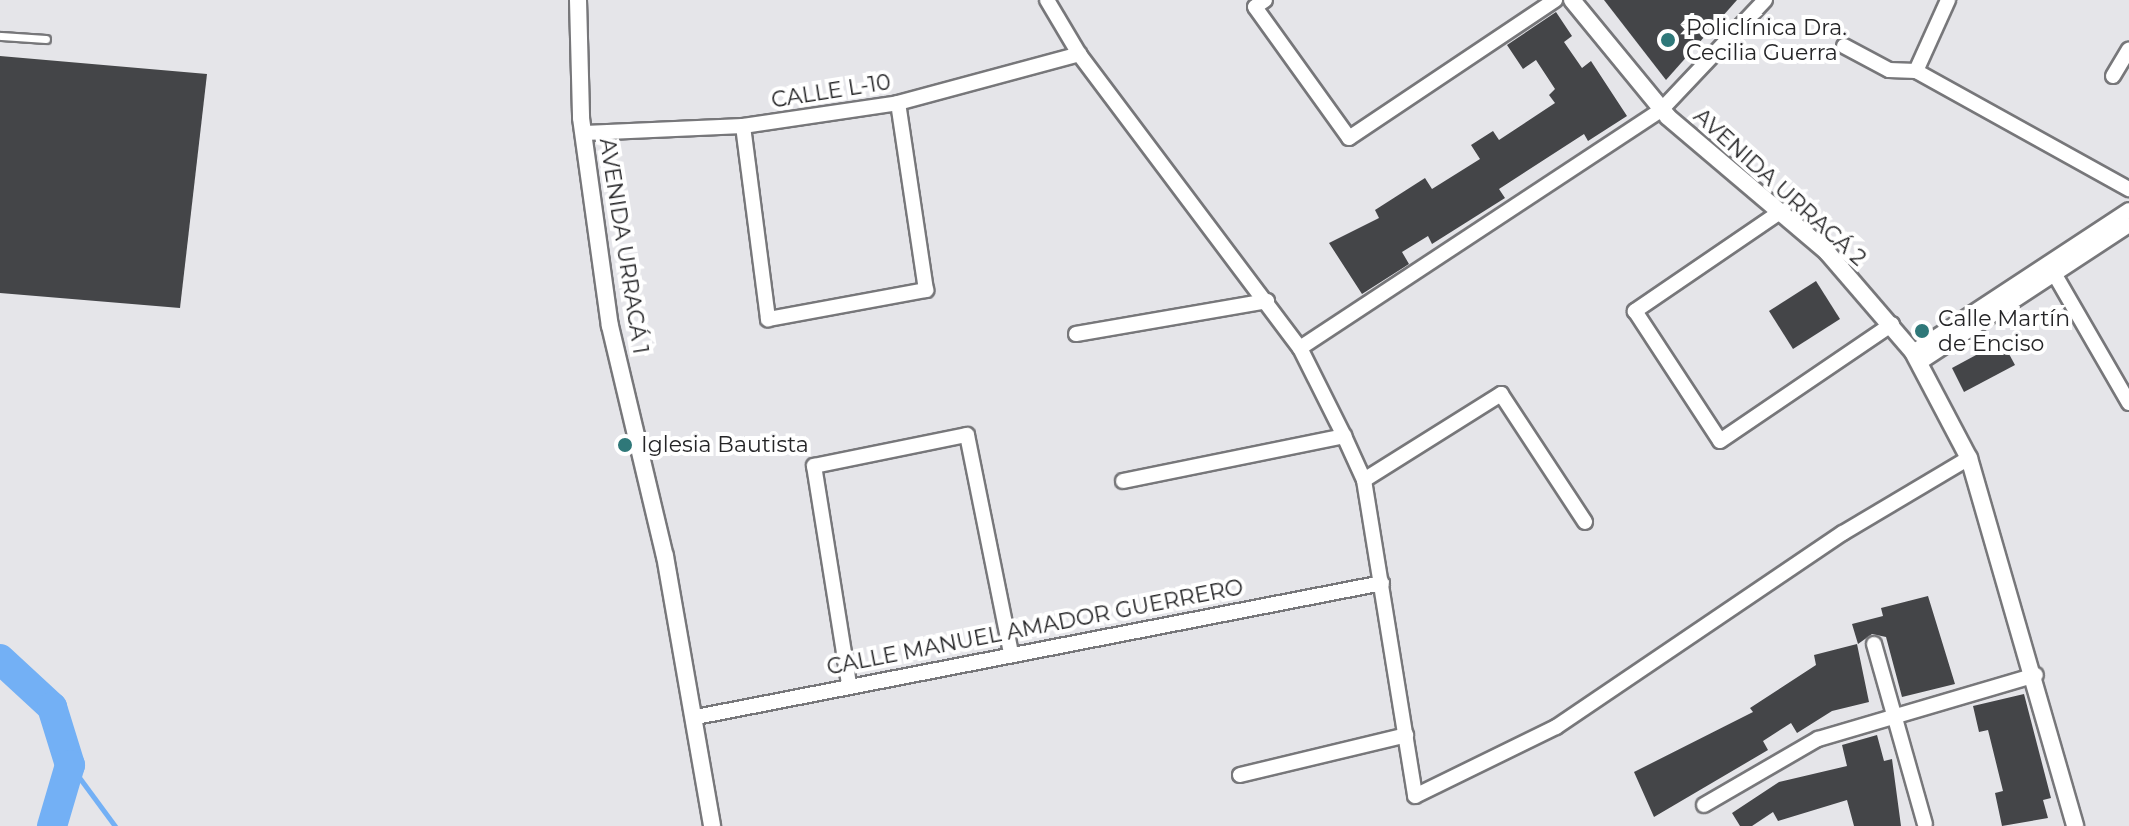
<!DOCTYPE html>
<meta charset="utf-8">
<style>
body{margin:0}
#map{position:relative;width:2129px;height:826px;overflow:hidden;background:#e5e5e9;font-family:Montserrat,sans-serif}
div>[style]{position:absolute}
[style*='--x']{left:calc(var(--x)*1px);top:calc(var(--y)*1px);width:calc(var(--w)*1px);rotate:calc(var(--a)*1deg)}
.stream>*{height:5px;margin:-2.5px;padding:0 2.5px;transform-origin:2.5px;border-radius:2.5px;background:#73b0f5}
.river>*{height:30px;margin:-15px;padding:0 15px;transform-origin:15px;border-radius:15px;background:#73b0f5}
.building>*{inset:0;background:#444548}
.roads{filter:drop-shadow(2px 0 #77777a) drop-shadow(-2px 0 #77777a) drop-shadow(0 2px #77777a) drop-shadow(0 -2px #77777a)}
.service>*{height:7px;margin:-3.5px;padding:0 3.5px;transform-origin:3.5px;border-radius:3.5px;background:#fff}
.minor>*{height:14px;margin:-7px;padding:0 7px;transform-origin:7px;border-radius:7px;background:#fff}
.tertiary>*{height:16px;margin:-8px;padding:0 8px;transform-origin:8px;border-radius:8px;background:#fff}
.dots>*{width:22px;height:22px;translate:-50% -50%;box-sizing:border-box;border:4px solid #fff;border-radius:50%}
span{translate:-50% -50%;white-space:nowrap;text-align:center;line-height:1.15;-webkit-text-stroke:8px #fff;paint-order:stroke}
.poi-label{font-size:22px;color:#252527}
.left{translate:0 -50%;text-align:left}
.street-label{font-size:22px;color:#252527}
</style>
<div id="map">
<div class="stream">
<i style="--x:70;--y:765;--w:76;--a:53.6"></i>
</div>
<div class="river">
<i style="--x:0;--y:659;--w:71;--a:42.7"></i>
<i style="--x:52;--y:707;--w:61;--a:72.8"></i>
<i style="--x:70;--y:765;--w:64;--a:106.4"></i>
</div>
<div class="building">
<i style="clip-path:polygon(1604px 0,1737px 0,1666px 80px)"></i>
<i style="clip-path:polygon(1556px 12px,1572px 36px,1564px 42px,1582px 68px,1591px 61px,1627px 116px,1588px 141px,1584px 134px,1499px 189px,1505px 198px,1432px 244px,1428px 236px,1402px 252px,1409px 264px,1362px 294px,1329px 243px,1379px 218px,1375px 210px,1425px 178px,1432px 189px,1480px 159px,1471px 145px,1493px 131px,1499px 140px,1555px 103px,1549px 95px,1555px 89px,1536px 60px,1523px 69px,1507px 45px)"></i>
<i style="clip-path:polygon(0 56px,207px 74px,180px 308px,0 293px)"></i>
<i style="clip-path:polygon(1816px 281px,1840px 319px,1793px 349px,1769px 311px)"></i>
<i style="clip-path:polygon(2002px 341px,2015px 365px,1964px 392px,1952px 368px)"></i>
<i style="clip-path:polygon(1928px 596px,1955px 684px,1902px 697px,1886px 637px,1872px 634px,1858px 644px,1852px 624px,1883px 616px,1881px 608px)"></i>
<i style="clip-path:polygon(1857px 644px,1869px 702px,1832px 711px,1797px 733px,1791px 723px,1763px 741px,1768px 750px,1654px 817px,1634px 772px,1753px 712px,1750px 708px,1816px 665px,1814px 655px)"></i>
<i style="clip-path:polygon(2024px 694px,2051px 798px,2043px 800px,2048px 818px,2002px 826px,1995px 793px,2003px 791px,1988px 730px,1979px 732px,1973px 706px)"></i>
<i style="clip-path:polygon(1877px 735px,1884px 761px,1892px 759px,1901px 826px,1854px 826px,1847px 800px,1778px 821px,1773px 812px,1752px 826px,1740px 826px,1732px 813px,1779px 782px,1847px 766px,1842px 745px)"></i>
</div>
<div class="roads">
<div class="service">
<i style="--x:0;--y:36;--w:46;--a:3.7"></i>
</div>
<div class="minor">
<i style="--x:1047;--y:0;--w:63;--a:59.3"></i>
<i style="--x:1079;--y:54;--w:368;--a:53.1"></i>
<i style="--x:1300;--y:348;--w:98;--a:63.4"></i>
<i style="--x:1344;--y:436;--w:48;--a:65.6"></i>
<i style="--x:1364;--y:480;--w:320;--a:80.8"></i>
<i style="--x:1415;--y:796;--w:157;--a:-26.1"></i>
<i style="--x:1556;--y:727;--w:346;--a:-34.1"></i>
<i style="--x:1843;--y:533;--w:147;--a:-30.8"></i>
<i style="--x:1265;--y:0;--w:12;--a:145"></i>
<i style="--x:1255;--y:7;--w:161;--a:54.3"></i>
<i style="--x:1349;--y:138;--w:248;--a:-33.8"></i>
<i style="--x:1844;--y:46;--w:51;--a:28.1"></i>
<i style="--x:1889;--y:70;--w:27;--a:2"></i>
<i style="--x:1916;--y:71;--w:244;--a:29"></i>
<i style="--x:1916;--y:71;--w:78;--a:-65.7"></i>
<i style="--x:2113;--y:76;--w:31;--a:-59"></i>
<i style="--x:743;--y:126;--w:195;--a:82.6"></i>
<i style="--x:768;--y:319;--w:161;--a:-10.4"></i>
<i style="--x:926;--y:290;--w:189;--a:-98.5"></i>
<i style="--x:585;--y:133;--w:158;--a:-2.5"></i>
<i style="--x:743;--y:126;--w:157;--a:-8.4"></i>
<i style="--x:898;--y:103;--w:188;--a:-15.1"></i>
<i style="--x:1780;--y:212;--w:176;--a:145.7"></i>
<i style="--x:1635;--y:311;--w:155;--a:56.8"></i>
<i style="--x:1720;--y:441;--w:208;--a:-34.2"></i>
<i style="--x:2051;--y:268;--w:156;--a:60"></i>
<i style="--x:1076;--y:334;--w:194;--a:-9.8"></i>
<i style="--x:1300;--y:348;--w:434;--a:-33.4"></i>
<i style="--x:1662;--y:109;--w:150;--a:-46.6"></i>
<i style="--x:1913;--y:352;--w:258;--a:-33.3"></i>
<i style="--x:1919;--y:363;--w:251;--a:-33.3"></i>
<i style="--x:1364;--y:480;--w:162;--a:-32.1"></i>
<i style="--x:1501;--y:394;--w:153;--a:56.7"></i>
<i style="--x:1123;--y:481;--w:226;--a:-11.5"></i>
<i style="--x:1874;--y:644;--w:187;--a:74.2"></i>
<i style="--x:849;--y:684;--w:221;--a:-99.1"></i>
<i style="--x:814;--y:466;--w:156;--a:-11.5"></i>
<i style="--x:967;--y:435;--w:222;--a:78.6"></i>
<i style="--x:696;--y:717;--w:699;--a:-11.05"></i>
<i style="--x:1240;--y:775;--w:171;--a:-13.5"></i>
<i style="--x:1704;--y:805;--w:132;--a:-30.1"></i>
<i style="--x:1818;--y:739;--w:227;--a:-16.4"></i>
</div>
<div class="tertiary">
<i style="--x:578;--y:0;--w:118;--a:88.5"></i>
<i style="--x:581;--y:118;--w:210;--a:82.1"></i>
<i style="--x:610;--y:326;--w:236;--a:76.6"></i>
<i style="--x:665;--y:556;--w:274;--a:80.1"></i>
<i style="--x:1572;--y:0;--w:151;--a:50.6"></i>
<i style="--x:1668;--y:117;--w:209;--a:40.3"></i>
<i style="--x:1827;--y:252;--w:132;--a:49.3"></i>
<i style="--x:1913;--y:352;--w:120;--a:62.2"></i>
<i style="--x:1969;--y:458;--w:383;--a:73.9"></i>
</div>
</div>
<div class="dots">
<i style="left:1668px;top:40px;background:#2f7879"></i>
<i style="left:1922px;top:331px;background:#2f7879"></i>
<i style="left:625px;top:445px;background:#2f7879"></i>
</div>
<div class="poi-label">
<span class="left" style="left:1686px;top:40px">Policlínica Dra.<br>Cecilia Guerra</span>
<span class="left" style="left:1938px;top:331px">Calle Martín<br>de Enciso</span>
<span class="left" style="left:641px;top:445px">Iglesia Bautista</span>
</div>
<div class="street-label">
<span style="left:831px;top:91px;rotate:-9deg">CALLE L-10</span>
<span style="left:1780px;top:187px;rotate:42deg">AVENIDA URRACÁ 2</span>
<span style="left:624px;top:246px;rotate:81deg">AVENIDA URRACÁ 1</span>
<span style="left:1035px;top:627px;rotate:-11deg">CALLE MANUEL AMADOR GUERRERO</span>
</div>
</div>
